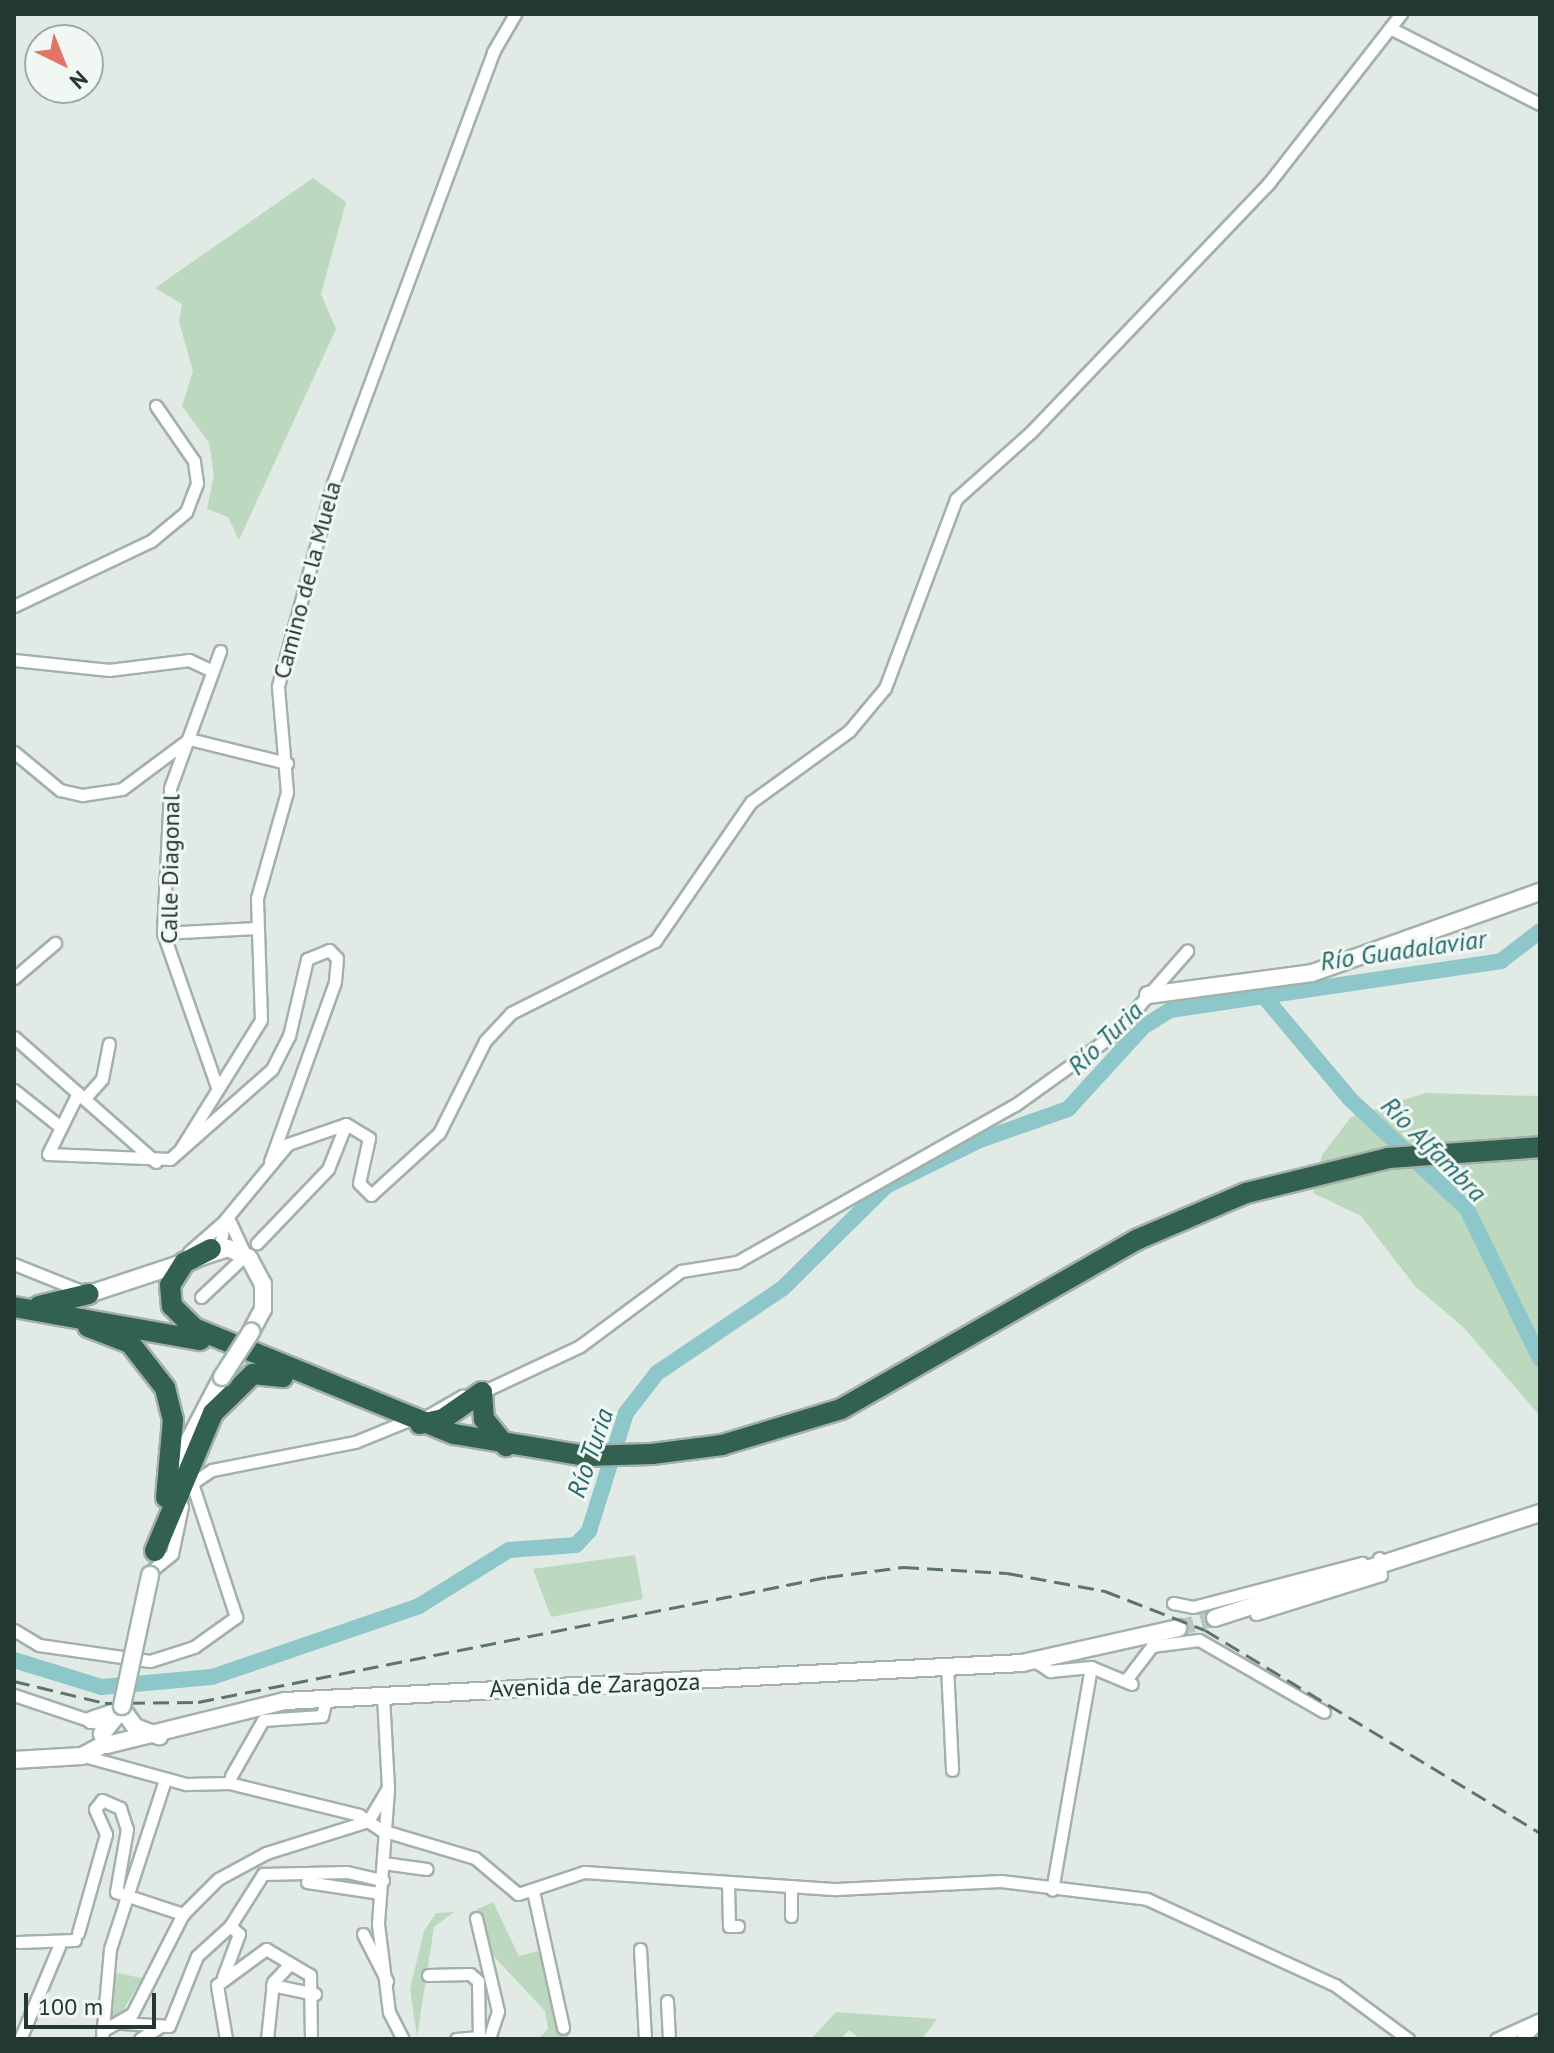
<!DOCTYPE html>
<meta charset="utf-8">
<style>
body{margin:0}
#map{position:relative;width:1554px;height:2053px;overflow:hidden;background:#e1eae4;font-family:"PT Sans",sans-serif}
div>[style]{position:absolute}
[style*='--x']{left:calc(var(--x)*1px);top:calc(var(--y)*1px);width:calc(var(--w)*1px);rotate:calc(var(--a)*1deg)}
.green>*{inset:0;background:#bcd9c0}
.river>*{height:16px;margin:-8px;padding:0 8px;transform-origin:8px;border-radius:8px;background:#8ec7c9}
.secondary-tunnel>*{height:16px;margin-top:-8px;transform-origin:0;background:repeating-linear-gradient(90deg,#bbc6c0 0 16px,transparent 0 24px)}
.roads{filter:drop-shadow(2px 0 #a4b1aa) drop-shadow(-2px 0 #a4b1aa) drop-shadow(0 2px #a4b1aa) drop-shadow(0 -2px #a4b1aa)}
.street>*{height:11px;margin:-5.5px;padding:0 5.5px;transform-origin:5.5px;border-radius:5.5px;background:#fff}
.secondary>*{height:16px;margin:-8px;padding:0 8px;transform-origin:8px;border-radius:8px;background:#fff}
.highway>*{height:20px;margin:-10px;padding:0 10px;transform-origin:10px;border-radius:10px;background:#326151}
.rail>*{height:3px;margin-top:-1.5px;transform-origin:0;background:repeating-linear-gradient(90deg,#5d746b 0 16px,transparent 0 24px)}
.bridges{filter:drop-shadow(2px 0 #a1b4ab) drop-shadow(-2px 0 #a1b4ab) drop-shadow(0 2px #a1b4ab) drop-shadow(0 -2px #a1b4ab)}
.secondary-bridge>*{height:16px;margin:-8px;padding:0 8px;transform-origin:8px;border-radius:8px;background:#fff}
span{translate:-50% -50%;white-space:nowrap;text-align:center;line-height:1.15;-webkit-text-stroke:6px #f1f7f3;paint-order:stroke}
.street-label{font-size:24px;color:#233830}
.water-label{font-size:26px;color:#246a6d;font-style:italic}
.frame{position:absolute;inset:0;border:16px solid #233830;pointer-events:none}
.north{position:absolute;left:24px;top:24px;width:80px;height:80px;box-sizing:border-box;background:#f1f7f3;border:2px solid #9faba5;border-radius:50%;rotate:137deg;font-size:22px;font-weight:700;line-height:32px;text-align:center;color:#233830}
.north::after{content:'';display:block;margin:auto;width:28px;height:36px;background:#e27566;clip-path:polygon(50% 0,100% 100%,50% 72%,0 100%)}
.scale{position:absolute;left:24px;top:1993px;width:132px;height:36px;box-sizing:border-box;border:4px solid #233830;border-top:0;padding-left:10px;font-size:24px;line-height:28px;white-space:nowrap;color:#233830;-webkit-text-stroke:6px #f1f7f3;paint-order:stroke}
</style>
<div id="map">
<div class="green">
<i style="clip-path:polygon(313px 178px,346px 202px,321px 294px,336px 329px,239px 540px,228px 517px,207px 509px,214px 475px,209px 443px,182px 406px,193px 371px,179px 322px,182px 304px,155px 288px)"></i>
<i style="clip-path:polygon(1425px 1093px,1540px 1096px,1540px 1416px,1464px 1328px,1415px 1286px,1361px 1216px,1313px 1193px,1322px 1155px,1351px 1117px)"></i>
<i style="clip-path:polygon(635px 1555px,643px 1599px,551px 1617px,533px 1569px)"></i>
<i style="clip-path:polygon(493px 1902px,519px 1956px,538px 1951px,569px 2039px,538px 2039px,548px 2029px,545px 2011px,484px 1946px,476px 1910px)"></i>
<i style="clip-path:polygon(454px 1912px,434px 1927px,417px 2037px,410px 1989px,424px 1931px,436px 1913px)"></i>
<i style="clip-path:polygon(112px 1972px,142px 1978px,117px 2021px,109px 2021px)"></i>
<i style="clip-path:polygon(836px 2012px,937px 2019px,922px 2039px,860px 2039px,849px 2030px,841px 2039px,811px 2039px)"></i>
</div>
<div class="river">
<i style="--x:1261;--y:993;--w:138;--a:50"></i>
<i style="--x:1350;--y:1099;--w:161;--a:43.2"></i>
<i style="--x:1467;--y:1209;--w:167;--a:64"></i>
<i style="--x:14;--y:1660;--w:92;--a:17.1"></i>
<i style="--x:102;--y:1687;--w:110;--a:-5.2"></i>
<i style="--x:212;--y:1677;--w:219;--a:-18.9"></i>
<i style="--x:419;--y:1606;--w:106;--a:-31.9"></i>
<i style="--x:509;--y:1550;--w:67;--a:-4.3"></i>
<i style="--x:576;--y:1545;--w:19;--a:-47"></i>
<i style="--x:589;--y:1531;--w:124;--a:-72.6"></i>
<i style="--x:626;--y:1413;--w:51;--a:-52.2"></i>
<i style="--x:657;--y:1373;--w:152;--a:-34"></i>
<i style="--x:783;--y:1288;--w:145;--a:-44.7"></i>
<i style="--x:886;--y:1186;--w:105;--a:-26.1"></i>
<i style="--x:980;--y:1140;--w:93;--a:-19.4"></i>
<i style="--x:1068;--y:1109;--w:111;--a:-47.6"></i>
<i style="--x:1143;--y:1027;--w:32;--a:-32"></i>
<i style="--x:1170;--y:1010;--w:335;--a:-8.4"></i>
<i style="--x:1501;--y:961;--w:49;--a:-37.6"></i>
</div>
<div class="secondary-tunnel">
<i style="--x:1178;--y:1628;--w:38;--a:-15"></i>
</div>
<div class="roads">
<div class="street">
<i style="--x:1390;--y:28;--w:168;--a:26.9"></i>
<i style="--x:14;--y:606;--w:152;--a:-25.4"></i>
<i style="--x:151;--y:541;--w:45;--a:-39.6"></i>
<i style="--x:186;--y:512;--w:31;--a:-69"></i>
<i style="--x:197;--y:483;--w:22;--a:-98"></i>
<i style="--x:194;--y:461;--w:67;--a:-124.6"></i>
<i style="--x:14;--y:660;--w:96;--a:6"></i>
<i style="--x:109;--y:670;--w:81;--a:-7.1"></i>
<i style="--x:189;--y:660;--w:26;--a:25"></i>
<i style="--x:14;--y:752;--w:60;--a:39.6"></i>
<i style="--x:60;--y:790;--w:23;--a:13"></i>
<i style="--x:82;--y:795;--w:40;--a:-8.5"></i>
<i style="--x:122;--y:789;--w:84;--a:-36.7"></i>
<i style="--x:189;--y:739;--w:101;--a:13.8"></i>
<i style="--x:163;--y:933;--w:92;--a:-3.1"></i>
<i style="--x:14;--y:978;--w:54;--a:-40.5"></i>
<i style="--x:14;--y:1037;--w:189;--a:41.4"></i>
<i style="--x:217;--y:1087;--w:163;--a:-109.3"></i>
<i style="--x:163;--y:933;--w:145;--a:-87.2"></i>
<i style="--x:170;--y:788;--w:146;--a:-69.9"></i>
<i style="--x:14;--y:1090;--w:56;--a:38.5"></i>
<i style="--x:78;--y:1093;--w:68;--a:116.2"></i>
<i style="--x:48;--y:1154;--w:122;--a:2.3"></i>
<i style="--x:170;--y:1159;--w:136;--a:-41.4"></i>
<i style="--x:272;--y:1069;--w:37;--a:-63"></i>
<i style="--x:289;--y:1036;--w:79;--a:-76.8"></i>
<i style="--x:307;--y:959;--w:24;--a:-22"></i>
<i style="--x:329;--y:950;--w:11;--a:45"></i>
<i style="--x:337;--y:958;--w:24;--a:95"></i>
<i style="--x:335;--y:982;--w:191;--a:109.9"></i>
<i style="--x:84;--y:1099;--w:27;--a:-48"></i>
<i style="--x:102;--y:1079;--w:36;--a:-79"></i>
<i style="--x:346;--y:1124;--w:27;--a:31"></i>
<i style="--x:369;--y:1138;--w:46;--a:102.5"></i>
<i style="--x:359;--y:1183;--w:17;--a:45"></i>
<i style="--x:371;--y:1195;--w:92;--a:-42.4"></i>
<i style="--x:439;--y:1133;--w:103;--a:-63.4"></i>
<i style="--x:485;--y:1041;--w:38;--a:-47"></i>
<i style="--x:511;--y:1013;--w:161;--a:-26.6"></i>
<i style="--x:655;--y:941;--w:169;--a:-55.4"></i>
<i style="--x:751;--y:802;--w:121;--a:-35.9"></i>
<i style="--x:849;--y:731;--w:56;--a:-50.1"></i>
<i style="--x:885;--y:688;--w:202;--a:-69.4"></i>
<i style="--x:956;--y:499;--w:101;--a:-41.8"></i>
<i style="--x:1031;--y:432;--w:343;--a:-46.3"></i>
<i style="--x:1268;--y:184;--w:216;--a:-52"></i>
<i style="--x:180;--y:1150;--w:153;--a:-58.1"></i>
<i style="--x:261;--y:1020;--w:122;--a:-91.9"></i>
<i style="--x:257;--y:898;--w:110;--a:-74.2"></i>
<i style="--x:287;--y:792;--w:106;--a:-94.9"></i>
<i style="--x:278;--y:686;--w:210;--a:-74.8"></i>
<i style="--x:333;--y:483;--w:460;--a:-69.6"></i>
<i style="--x:493;--y:52;--w:44;--a:-59.9"></i>
<i style="--x:230;--y:1222;--w:35;--a:65"></i>
<i style="--x:220;--y:1247;--w:26;--a:-81"></i>
<i style="--x:224;--y:1221;--w:100;--a:-50.3"></i>
<i style="--x:288;--y:1144;--w:61;--a:-19"></i>
<i style="--x:346;--y:1124;--w:48;--a:111.8"></i>
<i style="--x:328;--y:1169;--w:103;--a:133.8"></i>
<i style="--x:189;--y:1252;--w:43;--a:-41.2"></i>
<i style="--x:14;--y:1264;--w:81;--a:21.8"></i>
<i style="--x:201;--y:1297;--w:51;--a:-43.4"></i>
<i style="--x:482;--y:1392;--w:108;--a:-25.1"></i>
<i style="--x:580;--y:1346;--w:126;--a:-36.6"></i>
<i style="--x:681;--y:1271;--w:57;--a:-9.1"></i>
<i style="--x:737;--y:1262;--w:319;--a:-29.5"></i>
<i style="--x:1015;--y:1105;--w:122;--a:-35.6"></i>
<i style="--x:1114;--y:1034;--w:111;--a:-48.7"></i>
<i style="--x:429;--y:1415;--w:39;--a:-30"></i>
<i style="--x:191;--y:1484;--w:25;--a:-34"></i>
<i style="--x:212;--y:1470;--w:146;--a:-11.1"></i>
<i style="--x:355;--y:1442;--w:58;--a:-22.2"></i>
<i style="--x:151;--y:1571;--w:27;--a:-39"></i>
<i style="--x:172;--y:1554;--w:49;--a:-78.2"></i>
<i style="--x:1173;--y:1603;--w:20;--a:11"></i>
<i style="--x:1193;--y:1607;--w:175;--a:-14.6"></i>
<i style="--x:1256;--y:1614;--w:131;--a:-17.3"></i>
<i style="--x:1381;--y:1575;--w:17;--a:-97"></i>
<i style="--x:14;--y:1630;--w:29;--a:31"></i>
<i style="--x:39;--y:1645;--w:112;--a:8.2"></i>
<i style="--x:150;--y:1661;--w:46;--a:-17.7"></i>
<i style="--x:194;--y:1647;--w:52;--a:-35.5"></i>
<i style="--x:236;--y:1617;--w:141;--a:-108.2"></i>
<i style="--x:1036;--y:1662;--w:17;--a:33"></i>
<i style="--x:1050;--y:1671;--w:41;--a:-5.6"></i>
<i style="--x:1091;--y:1667;--w:226;--a:99.9"></i>
<i style="--x:947;--y:1666;--w:104;--a:87.2"></i>
<i style="--x:1091;--y:1667;--w:44;--a:22.5"></i>
<i style="--x:1126;--y:1680;--w:43;--a:-52.6"></i>
<i style="--x:1152;--y:1646;--w:47;--a:-7.3"></i>
<i style="--x:1199;--y:1640;--w:144;--a:29.9"></i>
<i style="--x:14;--y:1695;--w:88;--a:18.6"></i>
<i style="--x:84;--y:1756;--w:106;--a:15.4"></i>
<i style="--x:186;--y:1784;--w:43;--a:-1.3"></i>
<i style="--x:229;--y:1783;--w:134;--a:13.8"></i>
<i style="--x:359;--y:1815;--w:27;--a:34"></i>
<i style="--x:381;--y:1830;--w:98;--a:16.6"></i>
<i style="--x:475;--y:1858;--w:56;--a:39.9"></i>
<i style="--x:518;--y:1894;--w:70;--a:-18.4"></i>
<i style="--x:584;--y:1872;--w:253;--a:3.9"></i>
<i style="--x:836;--y:1889;--w:165;--a:-2.8"></i>
<i style="--x:1001;--y:1881;--w:147;--a:7"></i>
<i style="--x:1147;--y:1899;--w:207;--a:24.6"></i>
<i style="--x:1335;--y:1985;--w:91;--a:36.5"></i>
<i style="--x:231;--y:1776;--w:64;--a:-60.3"></i>
<i style="--x:263;--y:1720;--w:59;--a:-3.9"></i>
<i style="--x:322;--y:1716;--w:18;--a:-77"></i>
<i style="--x:388;--y:1790;--w:134;--a:94.3"></i>
<i style="--x:378;--y:1924;--w:89;--a:82.9"></i>
<i style="--x:389;--y:2012;--w:30;--a:63"></i>
<i style="--x:383;--y:1863;--w:44;--a:7.8"></i>
<i style="--x:307;--y:1882;--w:74;--a:8.6"></i>
<i style="--x:728;--y:1884;--w:42;--a:88.6"></i>
<i style="--x:729;--y:1926;--w:9;--a:0"></i>
<i style="--x:533;--y:1891;--w:140;--a:77.6"></i>
<i style="--x:791;--y:1916;--w:30;--a:-90"></i>
<i style="--x:476;--y:1918;--w:96;--a:76.7"></i>
<i style="--x:498;--y:2011;--w:29;--a:108"></i>
<i style="--x:78;--y:1933;--w:103;--a:-74.2"></i>
<i style="--x:106;--y:1834;--w:27;--a:-114"></i>
<i style="--x:95;--y:1809;--w:11;--a:-52"></i>
<i style="--x:102;--y:1800;--w:20;--a:24"></i>
<i style="--x:120;--y:1808;--w:22;--a:72"></i>
<i style="--x:127;--y:1829;--w:64;--a:99.9"></i>
<i style="--x:116;--y:1892;--w:71;--a:18.2"></i>
<i style="--x:363;--y:1934;--w:53;--a:62.9"></i>
<i style="--x:18;--y:1942;--w:57;--a:-2"></i>
<i style="--x:640;--y:1949;--w:90;--a:86.8"></i>
<i style="--x:428;--y:1975;--w:42;--a:-1.4"></i>
<i style="--x:470;--y:1974;--w:11;--a:41"></i>
<i style="--x:478;--y:1981;--w:58;--a:89"></i>
<i style="--x:223;--y:1977;--w:46;--a:-69.6"></i>
<i style="--x:239;--y:1934;--w:12;--a:-138"></i>
<i style="--x:272;--y:1985;--w:44;--a:11.8"></i>
<i style="--x:667;--y:2001;--w:38;--a:87"></i>
<i style="--x:123;--y:2023;--w:46;--a:3.7"></i>
<i style="--x:169;--y:2026;--w:75;--a:-68.2"></i>
<i style="--x:197;--y:1956;--w:45;--a:-42.3"></i>
<i style="--x:230;--y:1926;--w:62;--a:-57.6"></i>
<i style="--x:263;--y:1874;--w:84;--a:-1.4"></i>
<i style="--x:347;--y:1872;--w:37;--a:13"></i>
<i style="--x:102;--y:2031;--w:34;--a:-30"></i>
<i style="--x:132;--y:2014;--w:112;--a:-63"></i>
<i style="--x:183;--y:1914;--w:49;--a:-45"></i>
<i style="--x:218;--y:1879;--w:55;--a:-28.4"></i>
<i style="--x:266;--y:1853;--w:107;--a:-17.4"></i>
<i style="--x:368;--y:1821;--w:39;--a:-59"></i>
<i style="--x:388;--y:1788;--w:93;--a:-93.1"></i>
<i style="--x:20;--y:2039;--w:101;--a:-67.2"></i>
<i style="--x:102;--y:2039;--w:90;--a:-84.9"></i>
<i style="--x:110;--y:1949;--w:178;--a:-72"></i>
<i style="--x:140;--y:2039;--w:25;--a:-32"></i>
<i style="--x:226;--y:2039;--w:55;--a:-99.5"></i>
<i style="--x:217;--y:1985;--w:61;--a:-36.3"></i>
<i style="--x:266;--y:1949;--w:51;--a:30.6"></i>
<i style="--x:310;--y:1975;--w:64;--a:89.1"></i>
<i style="--x:267;--y:2039;--w:57;--a:-84"></i>
<i style="--x:273;--y:1982;--w:21;--a:-47"></i>
<i style="--x:456;--y:2039;--w:23;--a:-5"></i>
<i style="--x:1496;--y:2039;--w:48;--a:-24.4"></i>
<i style="--x:1522;--y:2039;--w:25;--a:-45"></i>
</div>
<div class="secondary">
<i style="--x:1148;--y:995;--w:165;--a:-7.6"></i>
<i style="--x:1312;--y:973;--w:242;--a:-19.6"></i>
<i style="--x:89;--y:1294;--w:146;--a:-18.3"></i>
<i style="--x:228;--y:1248;--w:23;--a:25"></i>
<i style="--x:249;--y:1258;--w:30;--a:62"></i>
<i style="--x:263;--y:1284;--w:25;--a:90"></i>
<i style="--x:263;--y:1309;--w:26;--a:118"></i>
<i style="--x:173;--y:1471;--w:106;--a:-62.5"></i>
<i style="--x:1215;--y:1618;--w:342;--a:-17.9"></i>
<i style="--x:122;--y:1709;--w:32;--a:129"></i>
<i style="--x:102;--y:1734;--w:12;--a:66"></i>
<i style="--x:107;--y:1745;--w:183;--a:-13.9"></i>
<i style="--x:285;--y:1701;--w:738;--a:-2.95"></i>
<i style="--x:1022;--y:1663;--w:160;--a:-12.6"></i>
<i style="--x:122;--y:1709;--w:22;--a:54"></i>
<i style="--x:135;--y:1727;--w:26;--a:21"></i>
<i style="--x:91;--y:1720;--w:28;--a:-18"></i>
<i style="--x:14;--y:1760;--w:68;--a:-3.4"></i>
<i style="--x:82;--y:1756;--w:26;--a:-28"></i>
</div>
<div class="highway">
<i style="--x:211;--y:1249;--w:30;--a:153"></i>
<i style="--x:184;--y:1263;--w:26;--a:122"></i>
<i style="--x:170;--y:1285;--w:21;--a:85"></i>
<i style="--x:172;--y:1306;--w:31;--a:45"></i>
<i style="--x:194;--y:1328;--w:281;--a:22.2"></i>
<i style="--x:454;--y:1434;--w:133;--a:9.5"></i>
<i style="--x:585;--y:1456;--w:67;--a:-1.7"></i>
<i style="--x:652;--y:1454;--w:71;--a:-7.3"></i>
<i style="--x:722;--y:1445;--w:124;--a:-16.8"></i>
<i style="--x:841;--y:1409;--w:340;--a:-29.8"></i>
<i style="--x:1136;--y:1240;--w:120;--a:-23.1"></i>
<i style="--x:1246;--y:1193;--w:146;--a:-13.8"></i>
<i style="--x:1388;--y:1158;--w:152;--a:-4.1"></i>
<i style="--x:39;--y:1306;--w:51;--a:-13.5"></i>
<i style="--x:14;--y:1307;--w:189;--a:10.1"></i>
<i style="--x:88;--y:1327;--w:45;--a:20.9"></i>
<i style="--x:130;--y:1343;--w:57;--a:52.1"></i>
<i style="--x:165;--y:1388;--w:33;--a:76"></i>
<i style="--x:173;--y:1420;--w:78;--a:95.1"></i>
<i style="--x:482;--y:1392;--w:27;--a:86"></i>
<i style="--x:484;--y:1419;--w:35;--a:51"></i>
<i style="--x:420;--y:1424;--w:24;--a:-12"></i>
<i style="--x:443;--y:1419;--w:47;--a:-34.7"></i>
<i style="--x:155;--y:1551;--w:150;--a:-67.2"></i>
<i style="--x:213;--y:1413;--w:56;--a:-44.3"></i>
<i style="--x:253;--y:1374;--w:30;--a:6"></i>
</div>
</div>
<div class="rail">
<i style="--x:14;--y:1681;--w:94;--a:13.6"></i>
<i style="--x:105;--y:1703;--w:93;--a:-0.6"></i>
<i style="--x:198;--y:1702;--w:641;--a:-11.24"></i>
<i style="--x:827;--y:1577;--w:77;--a:-7.5"></i>
<i style="--x:903;--y:1567;--w:104;--a:3.3"></i>
<i style="--x:1007;--y:1573;--w:100;--a:10.4"></i>
<i style="--x:1105;--y:1591;--w:107;--a:21.3"></i>
<i style="--x:1205;--y:1630;--w:392;--a:31.2"></i>
</div>
<div class="bridges">
<div class="secondary-bridge">
<i style="--x:222;--y:1377;--w:54;--a:-57.2"></i>
<i style="--x:122;--y:1706;--w:134;--a:-77.9"></i>
</div>
</div>
<div class="street-label">
<span style="left:307px;top:580px;rotate:-75deg">Camino de la Muela</span>
<span style="left:170px;top:869px;rotate:-89deg">Calle Diagonal</span>
<span style="left:595px;top:1685px;rotate:-2deg">Avenida de Zaragoza</span>
</div>
<div class="water-label">
<span style="left:1403px;top:950px;rotate:-8deg">Río Guadalaviar</span>
<span style="left:1105px;top:1038px;rotate:-44deg">Río Turia</span>
<span style="left:1434px;top:1149px;rotate:45deg">Río Alfambra</span>
<span style="left:590px;top:1453px;rotate:-71deg">Río Turia</span>
</div>
<div class="frame"></div>
<div class="north">N</div>
<div class="scale">100 m</div>
</div>
